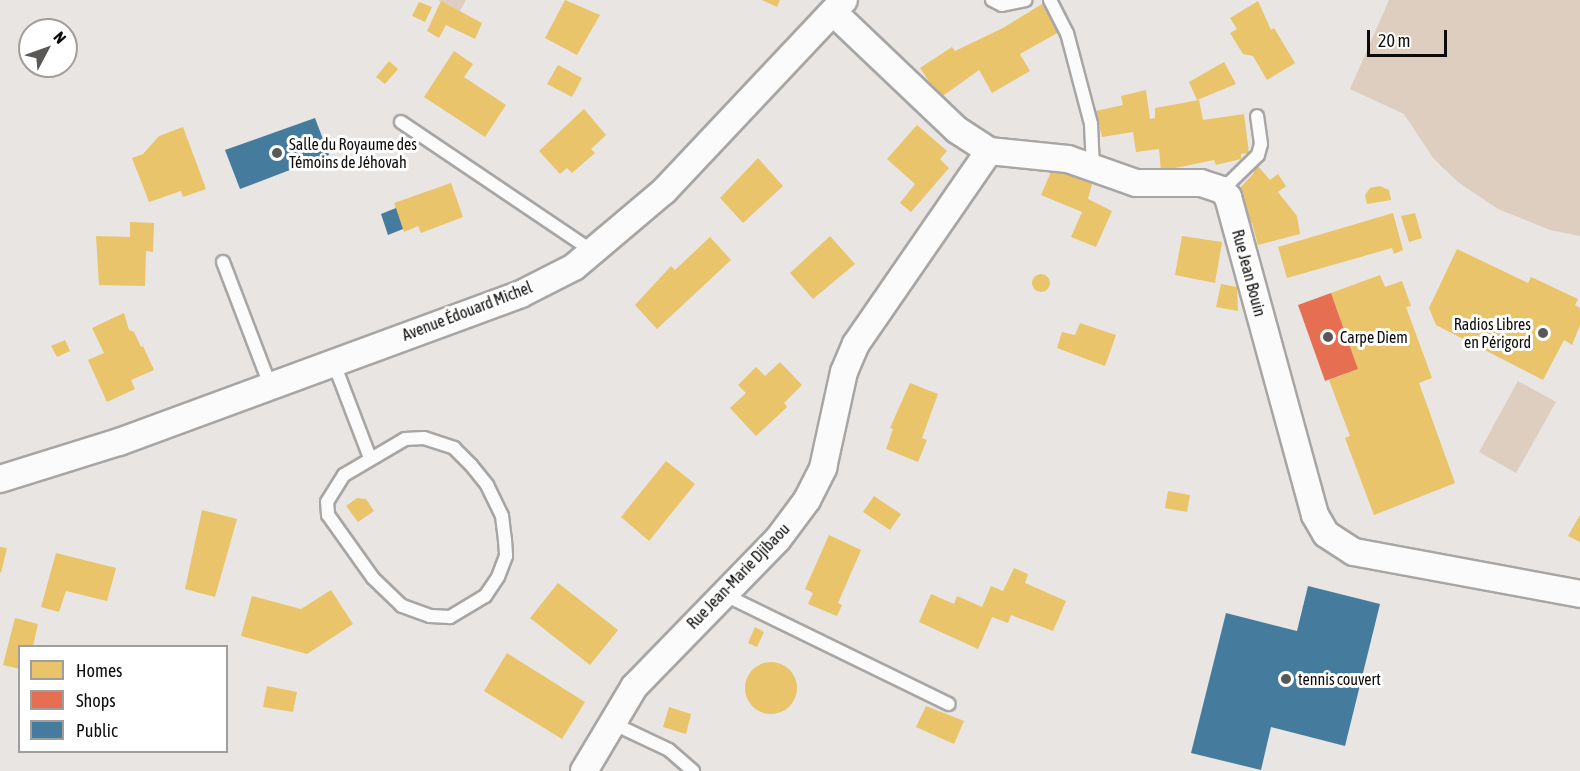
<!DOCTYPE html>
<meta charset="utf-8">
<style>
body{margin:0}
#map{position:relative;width:1580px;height:771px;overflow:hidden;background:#e8e5e2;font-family:"Asap Condensed",sans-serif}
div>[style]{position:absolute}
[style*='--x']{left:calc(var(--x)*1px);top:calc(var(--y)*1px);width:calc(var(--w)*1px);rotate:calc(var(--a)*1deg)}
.green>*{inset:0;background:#ddcebf}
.homes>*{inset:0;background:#e9c46a}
.round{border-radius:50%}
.shops>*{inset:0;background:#e76f51}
.public>*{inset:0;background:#457b9d}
.roads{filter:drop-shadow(2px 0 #a8a6a4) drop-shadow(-2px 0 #a8a6a4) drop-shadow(0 2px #a8a6a4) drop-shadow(0 -2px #a8a6a4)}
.service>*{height:12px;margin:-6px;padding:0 6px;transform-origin:6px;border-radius:6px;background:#fcfbfb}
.minor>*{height:26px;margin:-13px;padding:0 13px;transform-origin:13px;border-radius:13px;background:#fcfbfb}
.dots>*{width:16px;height:16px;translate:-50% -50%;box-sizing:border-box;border:3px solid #fff;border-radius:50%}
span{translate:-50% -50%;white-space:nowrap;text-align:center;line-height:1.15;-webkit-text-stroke:6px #fff;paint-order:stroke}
.poi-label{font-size:16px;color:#0e0c0a}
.left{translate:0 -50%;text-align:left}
.right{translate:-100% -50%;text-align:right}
.street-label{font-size:16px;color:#0e0c0a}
.legend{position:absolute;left:18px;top:645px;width:210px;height:108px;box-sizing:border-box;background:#fff;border:2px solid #9f9e9d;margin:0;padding:8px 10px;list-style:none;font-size:18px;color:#0e0c0a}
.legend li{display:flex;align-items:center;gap:12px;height:30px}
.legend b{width:30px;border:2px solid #9f9e9d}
.north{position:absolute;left:18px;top:18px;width:60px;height:60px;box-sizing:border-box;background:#fff;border:2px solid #9f9e9d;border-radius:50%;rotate:49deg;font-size:16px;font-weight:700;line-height:24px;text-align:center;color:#0e0c0a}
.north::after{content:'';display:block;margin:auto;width:21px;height:27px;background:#5a5856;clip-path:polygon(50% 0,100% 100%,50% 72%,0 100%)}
.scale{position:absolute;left:1367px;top:30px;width:80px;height:27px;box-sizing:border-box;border:3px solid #0e0c0a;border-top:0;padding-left:8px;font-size:18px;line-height:21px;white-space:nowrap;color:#0e0c0a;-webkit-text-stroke:4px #fff;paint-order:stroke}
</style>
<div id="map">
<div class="green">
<i style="clip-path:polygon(438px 0,466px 0,460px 11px)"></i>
<i style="clip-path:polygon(1389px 0,1580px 0,1580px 236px,1550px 230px,1498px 209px,1458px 182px,1433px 158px,1404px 114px,1350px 89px)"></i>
<i style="clip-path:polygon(1518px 381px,1556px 402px,1516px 473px,1479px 452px)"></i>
</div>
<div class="homes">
<i style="clip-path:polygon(565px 0,600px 15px,577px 55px,545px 38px)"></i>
<i style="clip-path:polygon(762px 0,780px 0,777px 7px)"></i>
<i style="clip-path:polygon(441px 1px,482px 23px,475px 39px,446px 25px,439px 38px,427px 31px)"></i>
<i style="clip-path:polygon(1258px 1px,1271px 30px,1274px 28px,1295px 63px,1267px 80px,1253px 56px,1243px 54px,1230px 33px,1237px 29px,1230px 18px)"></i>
<i style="clip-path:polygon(419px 2px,432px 7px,425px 22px,412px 16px)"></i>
<i style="clip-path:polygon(1042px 4px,1059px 32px,1020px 54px,1030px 71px,992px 93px,979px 70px,940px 98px,920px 68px,952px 47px,955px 51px,1003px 28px)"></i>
<i style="clip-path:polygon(454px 51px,473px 64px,464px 77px,506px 105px,485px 137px,424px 97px)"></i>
<i style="clip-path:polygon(389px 61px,398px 69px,385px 84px,376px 77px)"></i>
<i style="clip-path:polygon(1224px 62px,1236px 84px,1197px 100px,1189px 82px)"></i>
<i style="clip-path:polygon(558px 65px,582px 78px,572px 97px,547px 84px)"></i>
<i style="clip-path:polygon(1146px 90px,1150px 119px,1155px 118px,1155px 108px,1199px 100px,1203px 120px,1244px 114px,1249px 153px,1241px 154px,1241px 159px,1216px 165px,1214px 160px,1161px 171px,1159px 149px,1136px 152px,1133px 132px,1102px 137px,1096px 111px,1123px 105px,1121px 96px)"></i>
<i style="clip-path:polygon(584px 109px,606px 135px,591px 149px,595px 153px,572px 173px,567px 168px,560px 174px,539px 151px)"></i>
<i style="clip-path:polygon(917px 125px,947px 151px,940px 159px,949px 168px,911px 212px,900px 203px,915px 184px,887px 159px)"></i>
<i style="clip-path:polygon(183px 127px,206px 189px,183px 197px,181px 191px,149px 202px,132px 158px,143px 154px,159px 136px)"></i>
<i style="clip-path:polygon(758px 158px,783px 186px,743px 223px,720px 198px)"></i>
<i style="clip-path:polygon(1256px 164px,1270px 180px,1278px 174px,1286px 186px,1278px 192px,1297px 216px,1300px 234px,1258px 245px,1252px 223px,1246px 225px,1239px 189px,1254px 173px,1251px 170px)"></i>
<i style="clip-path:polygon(1053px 167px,1066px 173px,1068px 168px,1093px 180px,1088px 199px,1112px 211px,1096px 247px,1071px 237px,1082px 212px,1041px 195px)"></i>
<i style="clip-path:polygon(451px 183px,463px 217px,421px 233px,418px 226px,404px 232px,394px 203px)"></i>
<i style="clip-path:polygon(1380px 186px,1389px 190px,1391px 200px,1367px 204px,1365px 195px,1370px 188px)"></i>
<i style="clip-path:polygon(1393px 213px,1403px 250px,1394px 254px,1392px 248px,1287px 278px,1278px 247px)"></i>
<i style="clip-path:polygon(1415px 213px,1422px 238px,1409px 242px,1401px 216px)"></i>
<i style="clip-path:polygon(130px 222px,154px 223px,153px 252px,146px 251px,145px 286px,99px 285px,96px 236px,130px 237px)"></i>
<i style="clip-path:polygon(830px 236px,855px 264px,813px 299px,790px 273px)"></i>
<i style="clip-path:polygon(1182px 236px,1222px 242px,1215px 283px,1175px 275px)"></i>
<i style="clip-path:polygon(710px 237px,731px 260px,657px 329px,635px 305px,671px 266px,675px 270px)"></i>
<i style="clip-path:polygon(1457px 249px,1528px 283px,1531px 277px,1578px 299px,1575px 305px,1580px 308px,1580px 325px,1572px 345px,1564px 340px,1543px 380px,1436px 325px,1429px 308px)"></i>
<i class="round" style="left:1032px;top:274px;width:18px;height:18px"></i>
<i style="clip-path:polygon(1380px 275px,1385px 287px,1402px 281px,1411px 306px,1406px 307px,1432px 378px,1419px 383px,1455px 483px,1374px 515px,1345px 438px,1350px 436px,1329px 380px,1358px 369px,1331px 293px)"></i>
<i style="clip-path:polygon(1221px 284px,1237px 287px,1238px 311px,1216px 307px)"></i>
<i style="clip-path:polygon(124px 313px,129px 330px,134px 332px,141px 347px,143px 346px,154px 370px,131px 380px,135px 389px,107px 402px,88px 360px,104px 353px,92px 328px)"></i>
<i style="clip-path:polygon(1080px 323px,1116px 335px,1105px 366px,1057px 348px,1062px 332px,1075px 335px)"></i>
<i style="clip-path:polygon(65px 340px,70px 351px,57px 357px,51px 346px)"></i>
<i style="clip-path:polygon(780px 362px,802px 385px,784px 403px,787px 407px,756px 436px,730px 408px,746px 393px,738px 385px,756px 367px,765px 376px)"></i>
<i style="clip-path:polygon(910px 383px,938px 394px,922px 438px,927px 440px,918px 462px,886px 449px,893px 429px,890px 428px)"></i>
<i style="clip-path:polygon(666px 461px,695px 484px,649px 541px,621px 517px)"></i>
<i style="clip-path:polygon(1168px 491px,1190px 495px,1187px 512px,1165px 508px)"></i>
<i style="clip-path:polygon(874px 496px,901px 514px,890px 530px,863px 512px)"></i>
<i style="clip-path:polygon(357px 498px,366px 499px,374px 511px,358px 522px,346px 506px)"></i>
<i style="clip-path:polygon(202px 510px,237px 519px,215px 597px,185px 589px)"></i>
<i style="clip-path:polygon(1580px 515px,1580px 542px,1568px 536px)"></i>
<i style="clip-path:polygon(829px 535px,861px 550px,838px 603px,842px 605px,837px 616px,808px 604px,813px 593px,805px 589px)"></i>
<i style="clip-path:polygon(0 547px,7px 548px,1px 573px,0 572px)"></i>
<i style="clip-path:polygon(56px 553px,116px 568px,107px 601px,66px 591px,59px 612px,41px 607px)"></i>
<i style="clip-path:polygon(1014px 568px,1028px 574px,1025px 583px,1066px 601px,1053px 631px,1011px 615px,1008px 623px,992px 617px,978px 649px,919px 622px,931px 594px,954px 604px,957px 596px,982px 607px,991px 586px,1003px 591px)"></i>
<i style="clip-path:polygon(558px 583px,618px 630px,590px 665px,530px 618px)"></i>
<i style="clip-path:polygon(331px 590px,353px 624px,307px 654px,241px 636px,252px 596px,301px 609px)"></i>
<i style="clip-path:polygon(15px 618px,38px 624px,33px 646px,20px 646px,20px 669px,3px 665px)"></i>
<i style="clip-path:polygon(755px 627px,764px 632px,757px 647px,748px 643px)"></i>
<i style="clip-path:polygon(507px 653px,585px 702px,562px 739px,484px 691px)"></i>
<i class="round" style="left:745px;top:662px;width:52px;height:52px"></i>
<i style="clip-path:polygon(267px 686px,297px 692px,293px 712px,263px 707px)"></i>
<i style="clip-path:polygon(926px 706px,964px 721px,954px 744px,916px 727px)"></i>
<i style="clip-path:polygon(669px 707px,691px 714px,686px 734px,663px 727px)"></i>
</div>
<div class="shops">
<i style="clip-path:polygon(1331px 293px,1358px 369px,1325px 381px,1298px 305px)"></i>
</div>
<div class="public">
<i style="clip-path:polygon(315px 118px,329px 155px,240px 189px,225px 150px)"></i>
<i style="clip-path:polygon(396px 208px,403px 229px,388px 235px,381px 214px)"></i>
<i style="clip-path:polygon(1308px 586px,1380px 604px,1345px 746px,1271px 727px,1261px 770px,1191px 753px,1226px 613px,1297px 631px)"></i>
</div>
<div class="roads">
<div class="service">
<i style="--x:992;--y:0;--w:11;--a:27"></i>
<i style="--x:1002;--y:5;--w:24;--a:-12"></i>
<i style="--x:1050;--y:0;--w:37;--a:63"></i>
<i style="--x:1067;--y:33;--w:94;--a:75.2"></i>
<i style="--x:1091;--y:124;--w:44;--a:87.4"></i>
<i style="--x:401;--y:122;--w:233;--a:34"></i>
<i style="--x:1222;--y:190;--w:50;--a:-44.2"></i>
<i style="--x:1258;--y:155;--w:11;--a:-75"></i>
<i style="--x:1261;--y:144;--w:28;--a:-98"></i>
<i style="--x:223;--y:262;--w:132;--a:69.1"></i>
<i style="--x:333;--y:361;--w:104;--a:69.1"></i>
<i style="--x:424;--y:438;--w:32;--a:18"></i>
<i style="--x:454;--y:448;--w:24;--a:45"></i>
<i style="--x:471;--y:465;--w:26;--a:51"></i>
<i style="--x:487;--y:485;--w:34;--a:64"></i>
<i style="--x:502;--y:516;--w:24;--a:83"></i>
<i style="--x:505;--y:540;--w:16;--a:86"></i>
<i style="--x:506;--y:556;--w:22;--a:111"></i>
<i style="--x:498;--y:577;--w:23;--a:124"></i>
<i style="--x:485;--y:596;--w:41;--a:149"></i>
<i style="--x:450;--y:617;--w:20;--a:-177"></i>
<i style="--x:430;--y:616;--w:30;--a:-160"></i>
<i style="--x:402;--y:606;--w:40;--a:-136"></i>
<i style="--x:373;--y:578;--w:77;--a:-125.5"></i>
<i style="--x:328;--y:515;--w:13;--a:-94"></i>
<i style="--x:327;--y:502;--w:32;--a:-58"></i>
<i style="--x:344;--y:475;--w:71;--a:-30.5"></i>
<i style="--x:405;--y:439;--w:19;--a:-3"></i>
<i style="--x:723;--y:594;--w:251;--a:26"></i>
<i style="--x:612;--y:723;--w:63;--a:25.3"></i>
<i style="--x:669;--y:750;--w:32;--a:41"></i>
</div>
<div class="minor">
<i style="--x:833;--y:12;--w:171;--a:43.6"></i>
<i style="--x:957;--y:130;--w:38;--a:33"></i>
<i style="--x:989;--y:151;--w:79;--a:5.8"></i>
<i style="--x:1068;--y:159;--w:72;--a:19.4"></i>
<i style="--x:1136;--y:183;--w:65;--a:0"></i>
<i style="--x:1201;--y:183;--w:22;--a:18"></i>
<i style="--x:1222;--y:190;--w:9;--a:49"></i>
<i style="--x:1228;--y:197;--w:330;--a:74.7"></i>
<i style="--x:1315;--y:515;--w:22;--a:60"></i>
<i style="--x:1326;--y:534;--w:33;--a:33"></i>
<i style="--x:1354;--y:552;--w:230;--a:10.5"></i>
<i style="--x:0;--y:479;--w:125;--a:-17.3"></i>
<i style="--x:119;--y:442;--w:428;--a:-20.2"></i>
<i style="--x:521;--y:294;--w:59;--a:-27"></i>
<i style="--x:574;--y:267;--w:118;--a:-40.2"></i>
<i style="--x:664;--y:191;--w:262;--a:-46.7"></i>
<i style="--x:584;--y:771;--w:98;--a:-59.2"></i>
<i style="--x:634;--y:687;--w:206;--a:-45.8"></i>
<i style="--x:778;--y:539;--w:49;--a:-53.4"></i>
<i style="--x:807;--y:500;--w:36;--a:-63"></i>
<i style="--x:823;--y:468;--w:98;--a:-77.7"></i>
<i style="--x:844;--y:372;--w:30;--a:-67"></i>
<i style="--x:856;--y:344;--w:234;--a:-55.4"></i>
</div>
</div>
<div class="dots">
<i style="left:277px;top:153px;background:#5a5856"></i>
<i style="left:1543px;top:333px;background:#5a5856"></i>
<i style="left:1328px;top:337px;background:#5a5856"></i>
<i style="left:1286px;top:679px;background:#5a5856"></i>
</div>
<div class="poi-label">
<span class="left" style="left:289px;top:153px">Salle du Royaume des<br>Témoins de Jéhovah</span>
<span class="right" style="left:1531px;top:333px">Radios Libres<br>en Périgord</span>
<span class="left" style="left:1340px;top:337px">Carpe Diem</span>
<span class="left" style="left:1298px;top:679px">tennis couvert</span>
</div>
<div class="street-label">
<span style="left:1249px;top:273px;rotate:75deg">Rue Jean Bouin</span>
<span style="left:467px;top:311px;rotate:-21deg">Avenue Édouard Michel</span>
<span style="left:738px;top:576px;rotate:-46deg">Rue Jean-Marie Djibaou</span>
</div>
<ul class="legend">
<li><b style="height:16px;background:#e9c46a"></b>Homes</li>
<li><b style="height:16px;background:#e76f51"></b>Shops</li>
<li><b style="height:16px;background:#457b9d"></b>Public</li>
</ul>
<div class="north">N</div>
<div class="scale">20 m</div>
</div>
